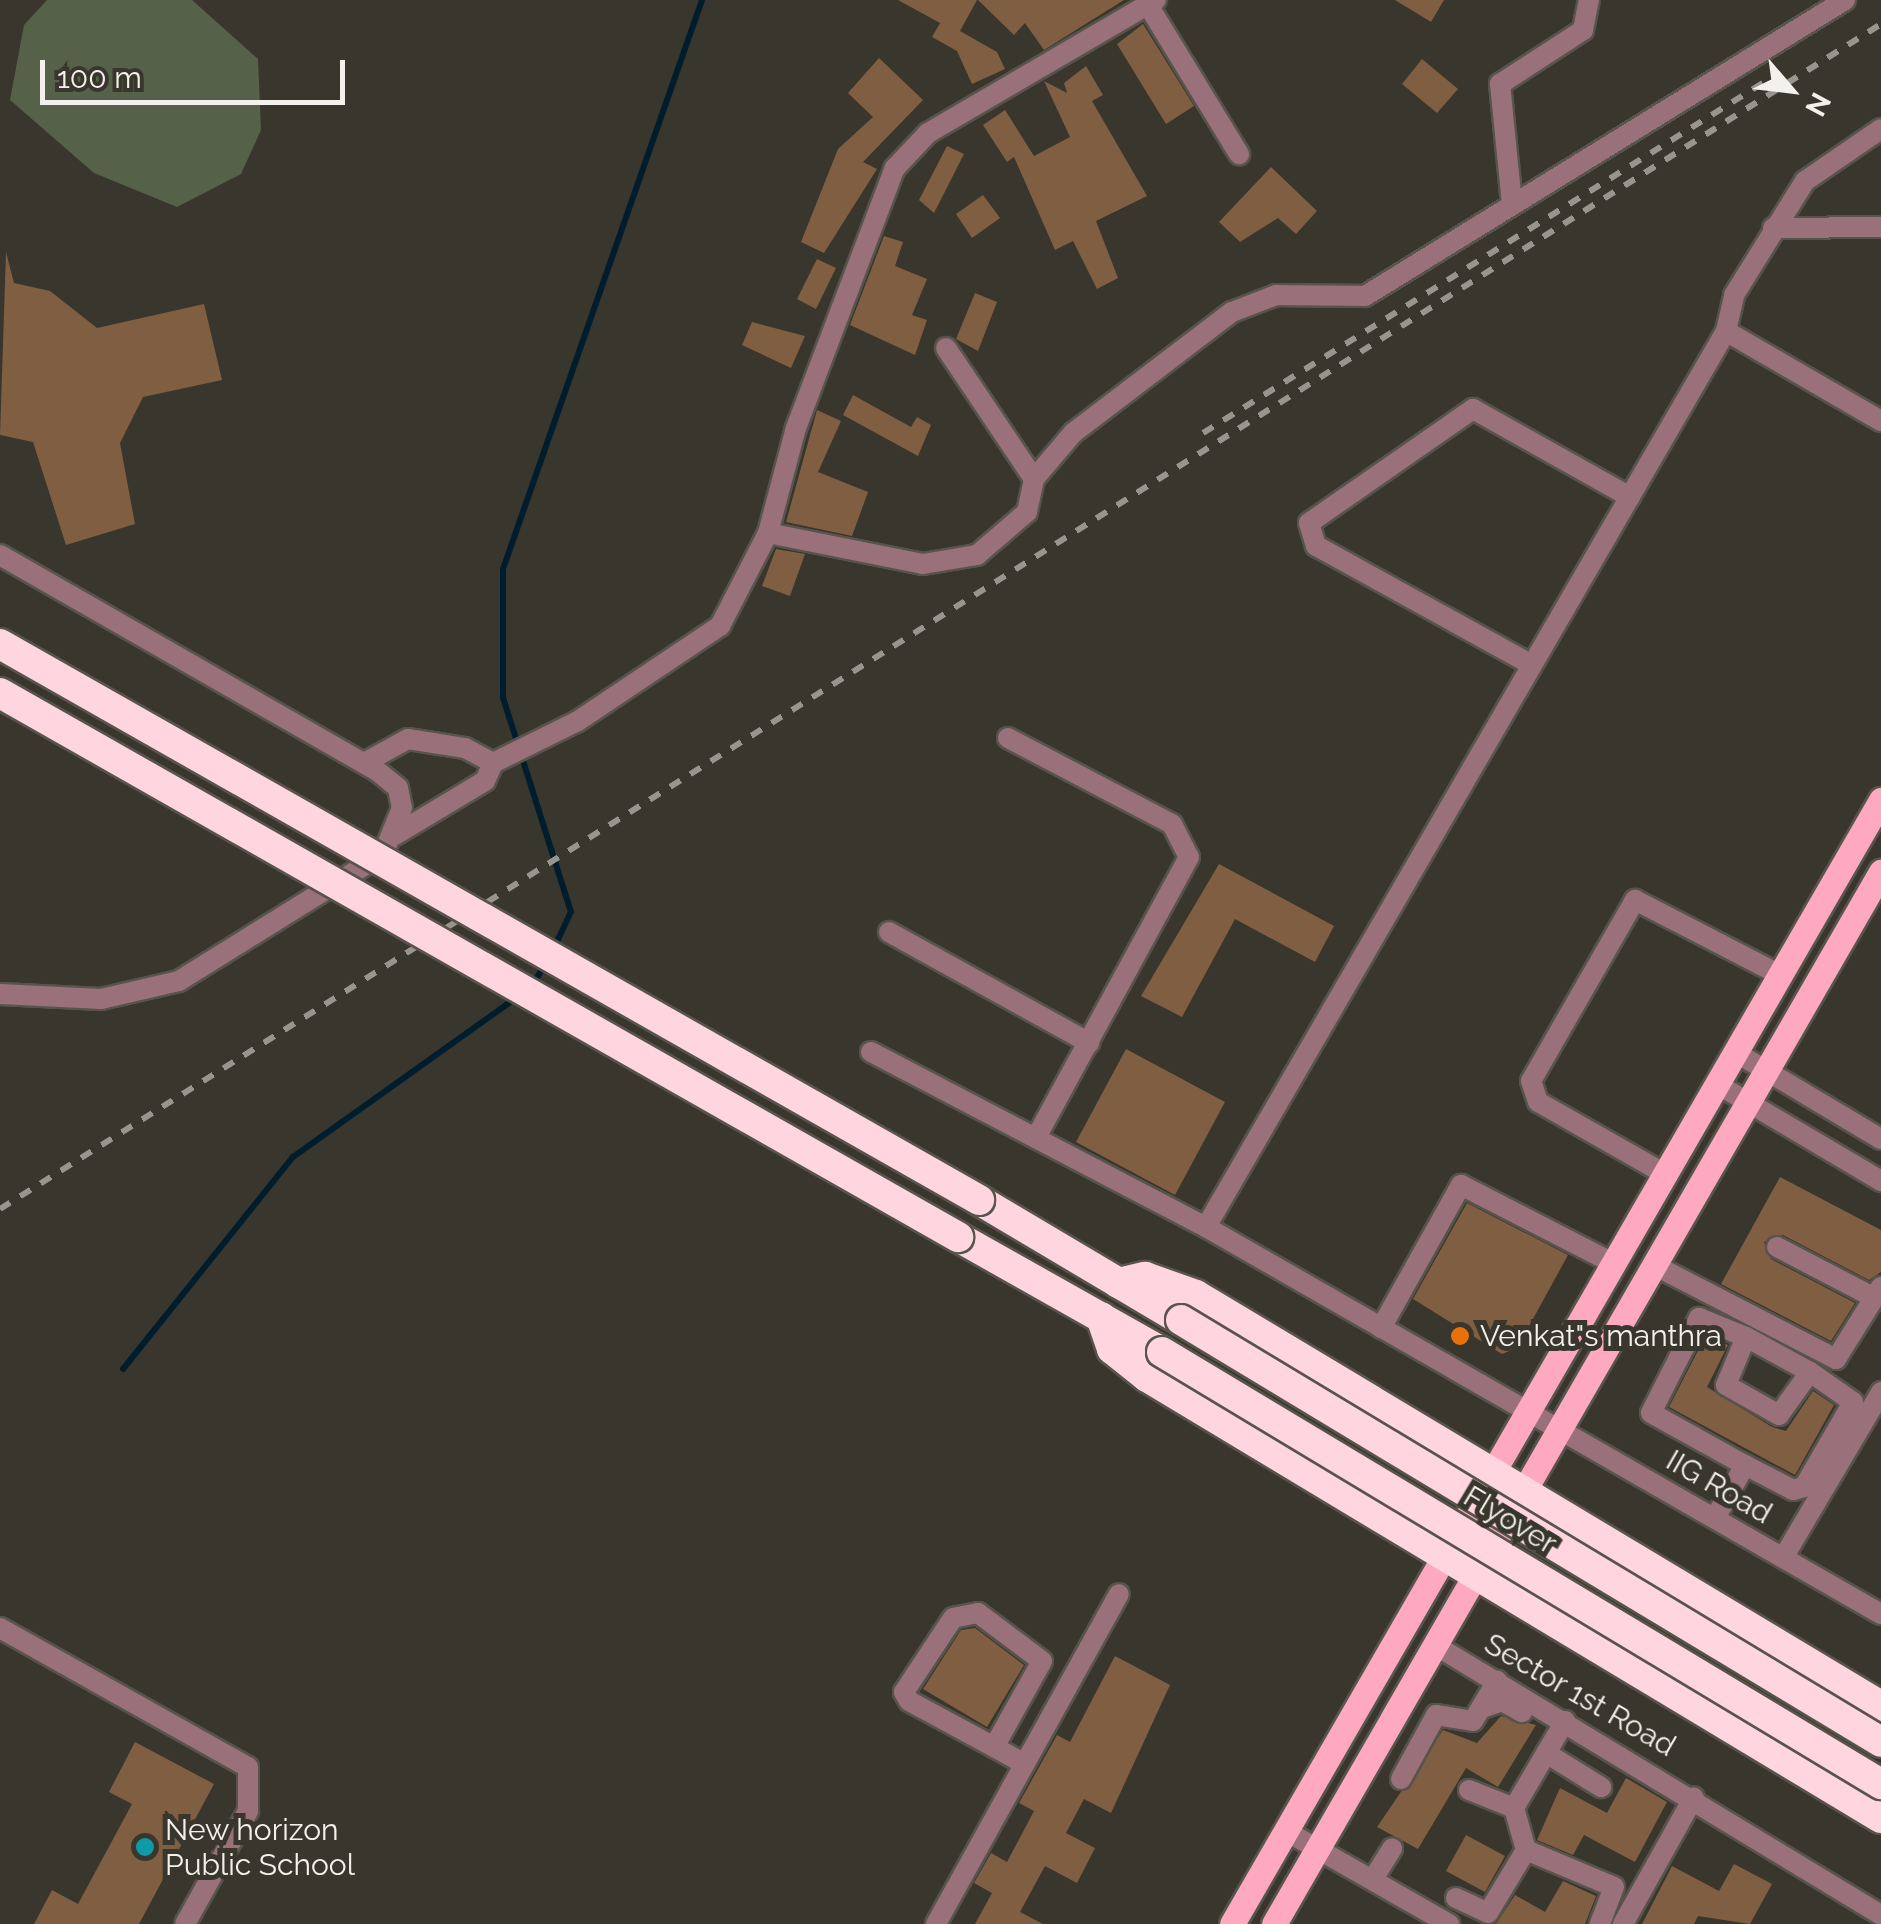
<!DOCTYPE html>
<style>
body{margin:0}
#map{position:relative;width:1881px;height:1924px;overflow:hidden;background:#39362d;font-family:Raleway,sans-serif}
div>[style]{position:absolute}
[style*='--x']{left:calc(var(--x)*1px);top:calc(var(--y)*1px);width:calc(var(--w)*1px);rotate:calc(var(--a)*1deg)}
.green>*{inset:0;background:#566149}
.stream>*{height:6px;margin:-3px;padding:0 3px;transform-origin:3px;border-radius:3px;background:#001d2e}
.building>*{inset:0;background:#805e41}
.roads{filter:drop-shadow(2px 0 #57544c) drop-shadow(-2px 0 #57544c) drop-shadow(0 2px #57544c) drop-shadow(0 -2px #57544c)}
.minor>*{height:20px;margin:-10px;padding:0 10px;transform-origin:10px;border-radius:10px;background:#9a717b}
.major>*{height:25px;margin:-12.5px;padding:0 12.5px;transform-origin:12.5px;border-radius:12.5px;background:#fea9bf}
.highway>*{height:30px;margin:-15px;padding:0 15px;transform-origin:15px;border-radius:15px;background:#ffd5df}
.rail>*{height:6px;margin-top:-3px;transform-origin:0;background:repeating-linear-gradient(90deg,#98958e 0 12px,transparent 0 24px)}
.bridges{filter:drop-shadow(2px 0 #57544c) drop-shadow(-2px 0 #57544c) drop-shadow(0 2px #57544c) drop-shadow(0 -2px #57544c)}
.highway-bridge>*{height:30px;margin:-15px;padding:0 15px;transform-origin:15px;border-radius:15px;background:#ffd5df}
.dots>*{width:28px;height:28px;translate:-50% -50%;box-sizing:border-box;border:5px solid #39362d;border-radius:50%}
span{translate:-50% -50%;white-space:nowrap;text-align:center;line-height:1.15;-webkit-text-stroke:10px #39362d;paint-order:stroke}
.poi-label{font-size:30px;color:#f3f1ec}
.left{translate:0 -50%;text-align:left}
.street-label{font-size:30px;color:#f3f1ec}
.north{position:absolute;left:1741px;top:40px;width:100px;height:100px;-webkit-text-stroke:8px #39362d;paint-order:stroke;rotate:118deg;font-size:28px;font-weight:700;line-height:40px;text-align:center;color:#f3f1ec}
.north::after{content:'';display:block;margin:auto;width:35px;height:45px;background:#f3f1ec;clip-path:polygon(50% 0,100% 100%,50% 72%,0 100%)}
.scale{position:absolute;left:40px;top:60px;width:305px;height:45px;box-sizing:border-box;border:5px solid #f3f1ec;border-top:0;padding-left:12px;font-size:30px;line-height:35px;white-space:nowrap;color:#f3f1ec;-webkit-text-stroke:8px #39362d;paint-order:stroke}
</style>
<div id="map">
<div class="green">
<i style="clip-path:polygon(47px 0,192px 0,258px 59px,261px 130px,241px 174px,177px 207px,94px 173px,10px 100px,24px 25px)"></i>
</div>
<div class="stream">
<i style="--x:555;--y:946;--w:38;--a:-65"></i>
<i style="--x:571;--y:912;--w:225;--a:-107.6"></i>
<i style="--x:503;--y:697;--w:128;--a:-90"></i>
<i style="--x:503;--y:569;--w:603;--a:-70.72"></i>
<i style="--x:532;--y:985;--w:27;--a:-57"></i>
<i style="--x:123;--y:1369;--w:272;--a:-51.3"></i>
<i style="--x:293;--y:1157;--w:277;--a:-35.5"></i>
</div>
<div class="building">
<i style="clip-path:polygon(898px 0,977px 0,960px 31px,997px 52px,1005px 69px,972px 84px,957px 51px,932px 37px,940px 23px)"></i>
<i style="clip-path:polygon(978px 0,1124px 0,1044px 50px,1025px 23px,1014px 35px)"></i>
<i style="clip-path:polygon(1395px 0,1444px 0,1431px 22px)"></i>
<i style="clip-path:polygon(1143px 24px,1194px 106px,1166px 124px,1117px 44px)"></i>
<i style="clip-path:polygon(879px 58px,923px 100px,863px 162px,877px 169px,824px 253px,801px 242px,838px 149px,873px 117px,848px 93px)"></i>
<i style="clip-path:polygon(1422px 59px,1458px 89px,1437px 113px,1402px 84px)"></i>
<i style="clip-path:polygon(1086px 66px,1103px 95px,1092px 101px,1147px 196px,1096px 221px,1118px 278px,1097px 289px,1073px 241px,1055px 250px,1014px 157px,1007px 162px,983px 125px,1005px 110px,1034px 156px,1070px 137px,1044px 81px,1067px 93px,1064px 83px)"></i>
<i style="clip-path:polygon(947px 146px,964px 154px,934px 213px,919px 200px)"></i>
<i style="clip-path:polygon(1271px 167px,1317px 211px,1296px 234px,1278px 218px,1240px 242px,1219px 222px)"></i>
<i style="clip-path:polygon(983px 195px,1000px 218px,972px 238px,956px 214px)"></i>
<i style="clip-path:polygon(884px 236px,903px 242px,895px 266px,927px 279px,912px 315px,927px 320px,915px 355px,850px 325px)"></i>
<i style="clip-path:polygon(6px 252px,14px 283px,50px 291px,97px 328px,204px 304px,222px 380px,143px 397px,120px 443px,135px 524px,66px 545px,33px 442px,0 435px)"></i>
<i style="clip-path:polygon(817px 259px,836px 268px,816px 309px,797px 299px)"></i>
<i style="clip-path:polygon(975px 293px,997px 302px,978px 351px,956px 339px)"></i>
<i style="clip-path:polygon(752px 322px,805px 336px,791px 368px,742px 345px)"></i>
<i style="clip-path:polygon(853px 395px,911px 427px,917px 417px,931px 425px,918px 456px,843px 415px)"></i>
<i style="clip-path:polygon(817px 410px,841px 421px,818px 472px,868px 492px,852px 536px,786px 522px)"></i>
<i style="clip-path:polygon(776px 549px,805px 554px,790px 596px,762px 586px)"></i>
<i style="clip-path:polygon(1219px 864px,1334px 926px,1315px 962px,1235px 919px,1182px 1017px,1141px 996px)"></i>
<i style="clip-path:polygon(1126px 1049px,1225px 1102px,1175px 1195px,1076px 1142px)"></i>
<i style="clip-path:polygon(1780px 1177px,1881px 1230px,1881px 1272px,1869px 1280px,1783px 1235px,1764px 1242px,1771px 1259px,1855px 1303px,1831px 1341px,1721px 1284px)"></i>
<i style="clip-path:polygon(1467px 1203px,1568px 1255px,1517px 1348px,1502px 1354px,1413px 1299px)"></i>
<i style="clip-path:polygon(1706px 1335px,1728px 1345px,1707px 1387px,1772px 1427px,1786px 1431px,1813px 1391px,1834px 1405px,1795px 1475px,1669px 1407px)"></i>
<i style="clip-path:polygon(975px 1628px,1024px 1665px,987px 1727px,923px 1689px,961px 1630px)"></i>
<i style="clip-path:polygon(1115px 1656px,1170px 1685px,1111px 1813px,1084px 1799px,1066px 1833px,1095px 1848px,1077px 1883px,1045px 1866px,1020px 1912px,1043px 1924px,975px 1924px,992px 1893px,974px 1883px,991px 1853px,1007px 1862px,1034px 1811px,1019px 1803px,1057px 1735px,1070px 1742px)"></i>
<i style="clip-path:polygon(1501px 1716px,1536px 1725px,1498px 1787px,1466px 1768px,1418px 1849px,1377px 1827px,1443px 1730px,1477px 1743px)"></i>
<i style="clip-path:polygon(135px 1742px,214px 1784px,139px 1924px,34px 1924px,52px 1890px,78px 1904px,132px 1804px,109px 1792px)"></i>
<i style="clip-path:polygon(1626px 1778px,1667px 1802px,1635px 1862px,1584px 1835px,1573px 1855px,1537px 1840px,1560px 1788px,1607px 1813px)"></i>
<i style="clip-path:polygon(1466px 1835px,1505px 1856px,1485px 1892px,1446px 1871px)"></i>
<i style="clip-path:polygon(1734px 1864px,1772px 1884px,1750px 1924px,1698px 1916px,1694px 1924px,1642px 1924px,1672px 1866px,1719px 1891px)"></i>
<i style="clip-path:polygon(1563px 1881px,1596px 1896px,1585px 1924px,1496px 1924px,1515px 1895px,1545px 1912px)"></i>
</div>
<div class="roads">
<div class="minor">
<i style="--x:1148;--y:5;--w:175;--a:58.6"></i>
<i style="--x:1512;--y:204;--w:121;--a:-95.7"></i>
<i style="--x:1500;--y:84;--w:99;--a:-33"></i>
<i style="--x:1583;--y:30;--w:31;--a:-79"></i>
<i style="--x:1773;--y:228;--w:108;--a:-0.5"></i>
<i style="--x:1726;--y:331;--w:37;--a:-77"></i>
<i style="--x:1734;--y:295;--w:134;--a:-58.1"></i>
<i style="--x:1805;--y:181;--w:92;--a:-34.4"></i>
<i style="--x:946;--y:348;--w:158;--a:56.1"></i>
<i style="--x:1881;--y:421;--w:179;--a:-149.9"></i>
<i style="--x:1726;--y:331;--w:1036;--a:120.13"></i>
<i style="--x:1206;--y:1227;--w:778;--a:29.83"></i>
<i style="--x:768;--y:533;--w:158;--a:11.3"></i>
<i style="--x:923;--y:564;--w:55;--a:-9.5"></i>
<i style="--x:977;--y:555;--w:66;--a:-40.7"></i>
<i style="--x:1027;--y:512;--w:34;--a:-78"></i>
<i style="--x:1034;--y:479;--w:60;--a:-49.7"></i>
<i style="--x:1073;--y:433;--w:200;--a:-37.3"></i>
<i style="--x:1232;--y:312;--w:47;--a:-21.1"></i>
<i style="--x:1276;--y:295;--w:89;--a:0.6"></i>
<i style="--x:1365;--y:296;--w:564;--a:-31.66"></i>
<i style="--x:0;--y:555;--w:433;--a:29.8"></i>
<i style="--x:376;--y:770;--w:28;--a:39"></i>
<i style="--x:398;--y:788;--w:20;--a:79"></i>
<i style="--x:402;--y:808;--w:50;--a:112.4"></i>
<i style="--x:383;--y:854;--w:240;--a:148.1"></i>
<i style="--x:179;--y:981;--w:80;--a:167"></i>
<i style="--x:101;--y:999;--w:101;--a:-177.2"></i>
<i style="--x:1532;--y:665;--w:247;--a:-151.1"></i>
<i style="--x:1316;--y:546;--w:24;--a:-107"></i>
<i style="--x:1309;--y:523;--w:200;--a:-34.8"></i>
<i style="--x:1473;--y:409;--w:180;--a:29.3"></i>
<i style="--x:1008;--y:738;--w:185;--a:27.7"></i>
<i style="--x:1172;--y:824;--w:37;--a:63"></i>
<i style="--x:1189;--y:857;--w:320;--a:118.6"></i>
<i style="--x:364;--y:763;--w:50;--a:-28.6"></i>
<i style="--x:408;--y:739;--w:58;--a:9"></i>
<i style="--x:465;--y:748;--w:32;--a:28"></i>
<i style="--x:395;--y:835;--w:105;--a:-31"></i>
<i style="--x:485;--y:781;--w:20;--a:-66"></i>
<i style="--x:493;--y:763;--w:95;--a:-26.3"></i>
<i style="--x:578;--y:721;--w:171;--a:-33.8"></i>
<i style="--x:720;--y:626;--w:105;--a:-62.7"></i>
<i style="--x:768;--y:533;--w:109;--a:-75.1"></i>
<i style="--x:796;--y:428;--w:278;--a:-69.2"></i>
<i style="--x:895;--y:168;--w:48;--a:-46.7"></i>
<i style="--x:928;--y:133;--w:264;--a:-30.3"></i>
<i style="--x:889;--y:932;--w:229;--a:29"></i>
<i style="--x:871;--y:1052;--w:378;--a:27.6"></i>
<i style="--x:1735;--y:1052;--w:170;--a:30.8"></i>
<i style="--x:1717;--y:1084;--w:191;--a:30.6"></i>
<i style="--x:1665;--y:1174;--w:146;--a:-150.4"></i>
<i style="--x:1538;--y:1102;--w:22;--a:-108"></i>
<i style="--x:1531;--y:1081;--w:209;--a:-60.1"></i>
<i style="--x:1635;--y:900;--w:163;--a:27.3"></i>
<i style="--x:1777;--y:1247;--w:110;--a:27.5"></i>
<i style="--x:1654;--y:1265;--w:205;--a:27.3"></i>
<i style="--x:1836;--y:1359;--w:85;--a:-58"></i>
<i style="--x:1381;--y:1328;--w:164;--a:-60.8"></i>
<i style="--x:1461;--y:1185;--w:171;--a:27.2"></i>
<i style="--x:1746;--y:1337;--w:73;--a:28.7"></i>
<i style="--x:1715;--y:1518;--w:61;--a:-60.5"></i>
<i style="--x:1745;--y:1465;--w:54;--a:27.5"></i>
<i style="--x:1793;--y:1490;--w:11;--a:-15"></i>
<i style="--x:1804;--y:1487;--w:98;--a:-60"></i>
<i style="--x:1853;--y:1402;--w:52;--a:-145.1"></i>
<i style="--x:1810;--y:1372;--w:53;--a:125.8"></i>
<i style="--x:1779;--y:1415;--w:61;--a:-150.5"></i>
<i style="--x:1726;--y:1385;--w:52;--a:-67.4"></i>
<i style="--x:1746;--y:1337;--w:51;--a:-158"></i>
<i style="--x:1699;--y:1318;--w:106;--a:116.8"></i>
<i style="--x:1651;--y:1413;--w:107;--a:29"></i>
<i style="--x:1783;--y:1558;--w:193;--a:-59.4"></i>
<i style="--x:0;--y:1628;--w:284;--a:29.3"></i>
<i style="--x:248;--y:1767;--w:44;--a:90"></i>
<i style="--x:248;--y:1811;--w:129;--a:119.1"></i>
<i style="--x:1435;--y:1645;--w:521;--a:31.19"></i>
<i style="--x:1482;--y:1708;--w:21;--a:-19"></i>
<i style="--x:1502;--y:1701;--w:23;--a:29"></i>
<i style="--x:1565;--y:1721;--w:101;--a:120.4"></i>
<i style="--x:1514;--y:1808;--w:44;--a:74.1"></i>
<i style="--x:1526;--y:1850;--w:95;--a:22.8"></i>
<i style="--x:1614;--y:1887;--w:40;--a:111"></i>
<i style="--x:994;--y:1747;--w:98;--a:-60.8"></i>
<i style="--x:1042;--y:1661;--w:80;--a:-143.1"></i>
<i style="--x:978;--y:1613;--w:25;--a:169"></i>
<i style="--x:953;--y:1618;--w:89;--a:123.5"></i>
<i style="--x:904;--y:1692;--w:10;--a:61"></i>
<i style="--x:909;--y:1701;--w:97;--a:28.4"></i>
<i style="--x:994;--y:1747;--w:35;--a:29"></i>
<i style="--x:1546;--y:1753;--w:65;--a:31.7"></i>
<i style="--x:1401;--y:1779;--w:73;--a:-61.3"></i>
<i style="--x:1436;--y:1715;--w:37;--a:9"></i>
<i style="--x:1473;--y:1721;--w:47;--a:-59"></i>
<i style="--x:1469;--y:1790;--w:48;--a:21.8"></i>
<i style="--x:1286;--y:1831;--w:188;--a:29.7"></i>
<i style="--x:1373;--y:1879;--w:36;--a:-58"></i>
<i style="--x:1456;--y:1898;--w:35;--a:25"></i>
<i style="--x:1488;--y:1913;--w:74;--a:-58.9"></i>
<i style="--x:936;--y:1924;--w:377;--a:-61"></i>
<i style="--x:1623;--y:1924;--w:145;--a:-60.8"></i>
</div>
<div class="major">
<i style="--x:1232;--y:1924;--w:1298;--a:-60"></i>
<i style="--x:1274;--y:1924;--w:1215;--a:-60.02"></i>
</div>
<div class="highway">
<i style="--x:979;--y:1200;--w:235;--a:30.7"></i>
<i style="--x:958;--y:1237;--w:234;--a:29.4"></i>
<i style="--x:1118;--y:1283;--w:28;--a:-13"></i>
<i style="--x:1145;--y:1277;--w:54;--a:19.4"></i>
<i style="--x:1196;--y:1295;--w:799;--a:30.96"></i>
<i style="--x:1101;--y:1317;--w:34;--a:71"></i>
<i style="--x:1112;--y:1349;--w:45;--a:38.7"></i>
<i style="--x:1147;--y:1377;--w:856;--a:31"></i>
</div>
</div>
<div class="rail">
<i style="--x:1203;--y:433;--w:679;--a:-32.01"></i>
<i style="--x:0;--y:1209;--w:2223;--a:-32.21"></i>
</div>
<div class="bridges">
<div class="highway-bridge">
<i style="--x:0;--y:644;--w:1126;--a:29.59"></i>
<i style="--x:0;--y:693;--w:1102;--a:29.59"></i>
<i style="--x:1181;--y:1320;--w:817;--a:31.08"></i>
<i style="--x:1162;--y:1352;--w:839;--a:31"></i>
</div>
</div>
<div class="dots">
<i style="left:1460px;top:1336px;background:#e8710a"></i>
<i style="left:145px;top:1847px;background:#0f9aa8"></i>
</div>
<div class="poi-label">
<span class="left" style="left:1480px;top:1336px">Venkat"s manthra</span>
<span class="left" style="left:165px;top:1847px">New horizon<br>Public School</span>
</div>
<div class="street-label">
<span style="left:1719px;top:1487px;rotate:30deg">IIG Road</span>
<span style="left:1510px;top:1520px;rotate:31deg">Flyover</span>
<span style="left:1580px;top:1695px;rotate:30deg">Sector 1st Road</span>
</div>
<div class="north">N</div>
<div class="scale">100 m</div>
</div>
